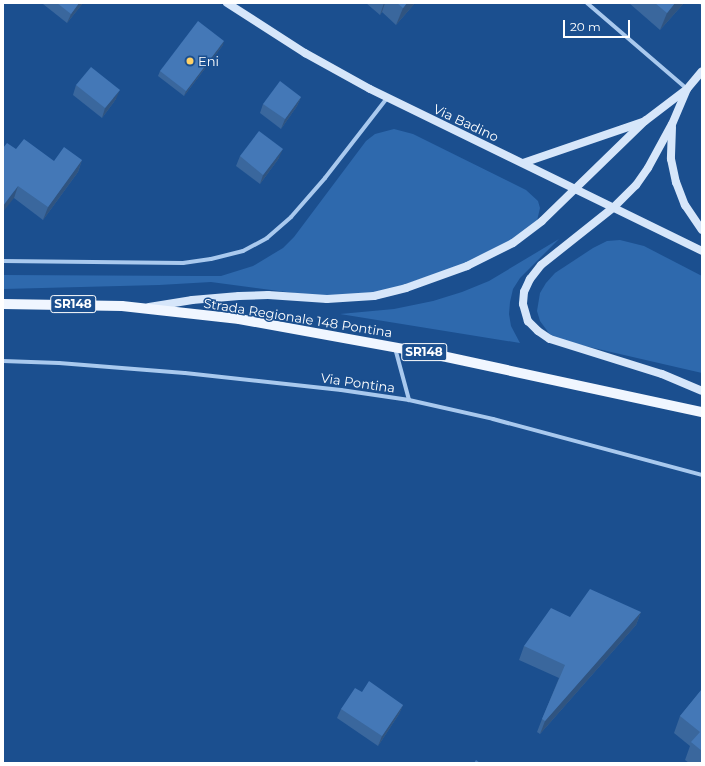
<!DOCTYPE html>
<style>
body{margin:0}
#map{position:relative;width:705px;height:766px;overflow:hidden;background:#1b4f8f;font-family:Montserrat,sans-serif}
div>[style]{position:absolute}
[style*='--x']{left:calc(var(--x)*1px);top:calc(var(--y)*1px);width:calc(var(--w)*1px);rotate:calc(var(--a)*1deg)}
.green>*{inset:0;background:#2e69ad}
.street>*{height:4px;margin:-2px;padding:0 2px;transform-origin:2px;border-radius:2px;background:#a9c9ee}
.secondary>*{height:8px;margin:-4px;padding:0 4px;transform-origin:4px;border-radius:4px;background:#d6e6fa}
.primary>*{height:10px;margin:-5px;padding:0 5px;transform-origin:5px;border-radius:5px;background:#f0f6ff}
.wall>*{inset:0;background:#3a679d}
.shaded-wall>*{inset:0;background:#305480}
.building>*{inset:0;background:#4478b7}
.dots>*{width:11px;height:11px;translate:-50% -50%;box-sizing:border-box;border:2px solid #1b4f8f;border-radius:50%}
span{translate:-50% -50%;white-space:nowrap;text-align:center;line-height:1.15;-webkit-text-stroke:3px #1b4f8f;paint-order:stroke}
.shield-label span{padding:1px 3px;background:#1b4f8f;border:1px solid;border-radius:3px;-webkit-text-stroke-width:0}
.shield-label{font-size:12px;color:#fff;font-weight:700}
.poi-label{font-size:13px;color:#fff}
.left{translate:0 -50%;text-align:left}
.street-label{font-size:13px;color:#fff}
.frame{position:absolute;inset:0;border:4px solid #fff;pointer-events:none}
.scale{position:absolute;left:563px;top:20px;width:67px;height:18px;box-sizing:border-box;border:2px solid #fff;border-top:0;padding-left:5px;font-size:12px;line-height:14px;white-space:nowrap;color:#fff;-webkit-text-stroke:3px #1b4f8f;paint-order:stroke}
</style>
<div id="map">
<div class="green">
<i style="clip-path:polygon(394px 129px,413px 134px,526px 190px,538px 201px,540px 208px,537px 221px,515px 238px,462px 265px,385px 291px,342px 297px,302px 294px,211px 282px,159px 285px,3px 289px,3px 275px,202px 276px,221px 276px,253px 266px,283px 248px,294px 237px,366px 141px,375px 134px)"></i>
<i style="clip-path:polygon(559px 239px,520px 278px,513px 289px,510px 302px,509px 314px,511px 326px,520px 343px,340px 314px,394px 309px,433px 301px,462px 292px,489px 281px)"></i>
<i style="clip-path:polygon(620px 240px,644px 246px,702px 276px,702px 373px,559px 340px,551px 336px,540px 321px,537px 311px,540px 293px,546px 283px,555px 273px,593px 248px,607px 241px)"></i>
</div>
<div class="street">
<i style="--x:587;--y:3;--w:132;--a:40.7"></i>
<i style="--x:3;--y:261;--w:180;--a:0.6"></i>
<i style="--x:183;--y:263;--w:28;--a:-8"></i>
<i style="--x:211;--y:259;--w:33;--a:-14"></i>
<i style="--x:243;--y:251;--w:27;--a:-28"></i>
<i style="--x:267;--y:238;--w:32;--a:-41"></i>
<i style="--x:291;--y:217;--w:52;--a:-48.9"></i>
<i style="--x:325;--y:178;--w:101;--a:-52.2"></i>
<i style="--x:395;--y:348;--w:54;--a:74.9"></i>
<i style="--x:3;--y:361;--w:56;--a:2"></i>
<i style="--x:59;--y:363;--w:126;--a:4.5"></i>
<i style="--x:185;--y:373;--w:157;--a:6.2"></i>
<i style="--x:341;--y:390;--w:69;--a:8.4"></i>
<i style="--x:409;--y:400;--w:86;--a:12.7"></i>
<i style="--x:493;--y:419;--w:216;--a:15"></i>
</div>
<div class="secondary">
<i style="--x:227;--y:3;--w:93;--a:32.7"></i>
<i style="--x:305;--y:53;--w:74;--a:29"></i>
<i style="--x:370;--y:89;--w:369;--a:26"></i>
<i style="--x:687;--y:89;--w:38;--a:113"></i>
<i style="--x:672;--y:124;--w:50;--a:118.6"></i>
<i style="--x:648;--y:168;--w:21;--a:125"></i>
<i style="--x:636;--y:185;--w:31;--a:135"></i>
<i style="--x:614;--y:207;--w:93;--a:141.5"></i>
<i style="--x:541;--y:265;--w:18;--a:128"></i>
<i style="--x:530;--y:279;--w:14;--a:115"></i>
<i style="--x:524;--y:292;--w:12;--a:95"></i>
<i style="--x:523;--y:304;--w:18;--a:74"></i>
<i style="--x:528;--y:321;--w:14;--a:45"></i>
<i style="--x:538;--y:331;--w:14;--a:34"></i>
<i style="--x:550;--y:339;--w:117;--a:17.4"></i>
<i style="--x:662;--y:374;--w:43;--a:23"></i>
<i style="--x:672;--y:127;--w:32;--a:92"></i>
<i style="--x:671;--y:159;--w:24;--a:78"></i>
<i style="--x:676;--y:182;--w:25;--a:69"></i>
<i style="--x:685;--y:205;--w:30;--a:56"></i>
<i style="--x:523;--y:163;--w:127;--a:-18.9"></i>
<i style="--x:149;--y:307;--w:44;--a:-9.2"></i>
<i style="--x:192;--y:300;--w:47;--a:-4.9"></i>
<i style="--x:239;--y:296;--w:29;--a:-2"></i>
<i style="--x:268;--y:295;--w:59;--a:3.9"></i>
<i style="--x:327;--y:299;--w:47;--a:-3.7"></i>
<i style="--x:374;--y:296;--w:33;--a:-14"></i>
<i style="--x:406;--y:288;--w:65;--a:-19.8"></i>
<i style="--x:467;--y:266;--w:51;--a:-26.6"></i>
<i style="--x:513;--y:243;--w:36;--a:-37"></i>
<i style="--x:542;--y:221;--w:144;--a:-44.2"></i>
<i style="--x:645;--y:121;--w:53;--a:-37.3"></i>
<i style="--x:687;--y:89;--w:23;--a:-50"></i>
</div>
<div class="primary">
<i style="--x:3;--y:304;--w:119;--a:1"></i>
<i style="--x:122;--y:306;--w:118;--a:6.3"></i>
<i style="--x:239;--y:319;--w:206;--a:10.3"></i>
<i style="--x:442;--y:356;--w:266;--a:12.2"></i>
</div>
<div class="wall">
<i style="clip-path:polygon(43px 3px,83px 3px,67px 23px,43px 4px)"></i>
<i style="clip-path:polygon(366px 3px,415px 3px,396px 25px,382px 12px,380px 15px)"></i>
<i style="clip-path:polygon(629px 3px,684px 3px,660px 30px)"></i>
<i style="clip-path:polygon(698px 3px,702px 3px,702px 6px)"></i>
<i style="clip-path:polygon(223px 45px,184px 96px,158px 76px,160px 71px)"></i>
<i style="clip-path:polygon(76px 85px,116px 99px,102px 118px,73px 95px)"></i>
<i style="clip-path:polygon(301px 97px,297px 106px,281px 129px,260px 113px,263px 104px)"></i>
<i style="clip-path:polygon(16px 149px,54px 161px,82px 160px,78px 172px,43px 220px,14px 198px)"></i>
<i style="clip-path:polygon(240px 156px,279px 158px,260px 184px,236px 166px)"></i>
<i style="clip-path:polygon(641px 612px,636px 625px,540px 734px,537px 732px,542px 719px,559px 678px,519px 660px,524px 646px,570px 617px)"></i>
<i style="clip-path:polygon(702px 689px,702px 763px,689px 763px,685px 760px,690px 746px,674px 733px,680px 716px)"></i>
<i style="clip-path:polygon(362px 692px,403px 705px,399px 714px,378px 746px,337px 718px,341px 709px)"></i>
</div>
<div class="shaded-wall">
<i style="clip-path:polygon(79px 3px,83px 3px,67px 23px,71px 14px)"></i>
<i style="clip-path:polygon(384px 3px,385px 3px,382px 12px,380px 15px)"></i>
<i style="clip-path:polygon(407px 3px,415px 3px,396px 25px,403px 8px)"></i>
<i style="clip-path:polygon(675px 3px,684px 3px,660px 30px,667px 13px)"></i>
<i style="clip-path:polygon(224px 41px,223px 45px,184px 96px,186px 91px)"></i>
<i style="clip-path:polygon(120px 90px,116px 99px,102px 118px,105px 108px)"></i>
<i style="clip-path:polygon(301px 97px,297px 106px,281px 129px,285px 119px)"></i>
<i style="clip-path:polygon(283px 149px,279px 158px,260px 184px,263px 175px)"></i>
<i style="clip-path:polygon(82px 160px,78px 172px,43px 220px,48px 207px)"></i>
<i style="clip-path:polygon(18px 186px,14px 198px,3px 212px,3px 206px)"></i>
<i style="clip-path:polygon(641px 612px,636px 625px,540px 734px,545px 721px)"></i>
<i style="clip-path:polygon(403px 705px,399px 714px,378px 746px,382px 736px)"></i>
</div>
<div class="building">
<i style="clip-path:polygon(57px 3px,79px 3px,71px 14px)"></i>
<i style="clip-path:polygon(397px 3px,407px 3px,403px 8px)"></i>
<i style="clip-path:polygon(655px 3px,675px 3px,667px 13px)"></i>
<i style="clip-path:polygon(198px 21px,224px 41px,186px 91px,160px 71px)"></i>
<i style="clip-path:polygon(91px 67px,120px 90px,105px 108px,76px 85px)"></i>
<i style="clip-path:polygon(280px 81px,301px 97px,285px 119px,263px 104px)"></i>
<i style="clip-path:polygon(259px 131px,283px 149px,263px 175px,240px 156px)"></i>
<i style="clip-path:polygon(24px 139px,54px 161px,64px 147px,82px 160px,48px 207px,18px 186px,3px 206px,3px 148px,7px 143px,16px 149px)"></i>
<i style="clip-path:polygon(590px 589px,641px 612px,545px 721px,542px 719px,565px 665px,524px 646px,551px 608px,570px 617px)"></i>
<i style="clip-path:polygon(369px 681px,403px 705px,382px 736px,341px 709px,355px 688px,362px 692px)"></i>
<i style="clip-path:polygon(702px 689px,702px 751px,691px 742px,700px 732px,680px 716px)"></i>
<i style="clip-path:polygon(476px 760px,480px 763px,474px 763px)"></i>
</div>
<div class="dots">
<i style="left:190px;top:61px;background:#ffd166"></i>
</div>
<div class="shield-label">
<span style="left:73px;top:304px">SR148</span>
<span style="left:424px;top:352px">SR148</span>
</div>
<div class="poi-label">
<span class="left" style="left:198px;top:61px">Eni</span>
</div>
<div class="street-label">
<span style="left:466px;top:123px;rotate:25deg">Via Badino</span>
<span style="left:298px;top:318px;rotate:9deg">Strada Regionale 148 Pontina</span>
<span style="left:358px;top:383px;rotate:8deg">Via Pontina</span>
</div>
<div class="frame"></div>
<div class="scale">20 m</div>
</div>
